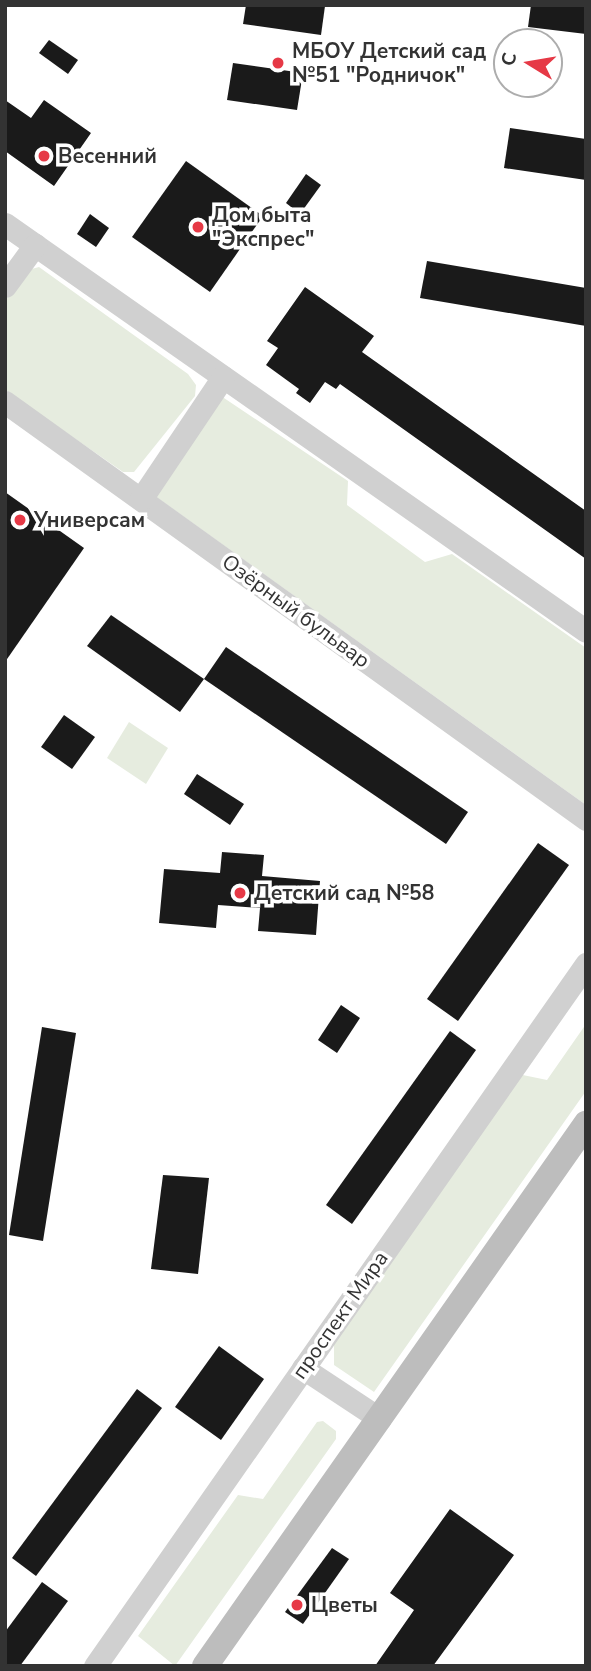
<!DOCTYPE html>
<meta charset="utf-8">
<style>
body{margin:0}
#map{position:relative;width:591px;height:1671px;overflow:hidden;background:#fff;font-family:"Nunito Sans",sans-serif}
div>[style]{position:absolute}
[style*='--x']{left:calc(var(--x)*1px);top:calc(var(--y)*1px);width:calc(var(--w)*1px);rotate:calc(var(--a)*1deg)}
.green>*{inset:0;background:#e6ecdf}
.building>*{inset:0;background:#1a1a1a}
.tertiary>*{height:23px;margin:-11.5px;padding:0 11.5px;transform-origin:11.5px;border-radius:11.5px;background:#d0d0d0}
.secondary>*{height:26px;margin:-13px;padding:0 13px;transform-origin:13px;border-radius:13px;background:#bdbdbd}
.dots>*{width:19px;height:19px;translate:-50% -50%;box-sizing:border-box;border:4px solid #fff;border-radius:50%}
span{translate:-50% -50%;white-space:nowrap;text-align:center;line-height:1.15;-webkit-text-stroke:7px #fff;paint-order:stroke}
.poi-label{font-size:21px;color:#333;font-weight:700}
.left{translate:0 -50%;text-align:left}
.street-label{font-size:21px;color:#333}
.frame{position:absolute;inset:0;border:7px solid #333;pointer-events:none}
.north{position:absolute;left:493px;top:28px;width:70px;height:70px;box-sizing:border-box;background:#fff;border:2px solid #adadad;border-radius:50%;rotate:281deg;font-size:19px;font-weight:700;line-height:28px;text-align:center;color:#333}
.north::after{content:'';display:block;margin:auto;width:24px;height:32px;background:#e63946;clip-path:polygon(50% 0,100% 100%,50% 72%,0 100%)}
</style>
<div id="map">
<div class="green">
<i style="clip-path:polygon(39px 267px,188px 374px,196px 385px,195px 396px,134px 472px,123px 472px,5px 390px,5px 301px,28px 270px)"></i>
<i style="clip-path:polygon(221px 396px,348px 481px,347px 505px,425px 562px,452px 554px,586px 648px,586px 805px,155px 496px)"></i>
<i style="clip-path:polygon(129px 722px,168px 748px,146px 784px,107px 758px)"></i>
<i style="clip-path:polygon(586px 1024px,586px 1091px,374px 1392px,334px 1365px,334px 1343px,518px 1074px,547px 1080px)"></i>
<i style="clip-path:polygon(323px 1421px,336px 1431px,336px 1439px,175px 1666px,138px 1636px,238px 1495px,263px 1499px,317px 1422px)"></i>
</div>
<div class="building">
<i style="clip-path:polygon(246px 5px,325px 6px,321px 35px,243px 24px)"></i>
<i style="clip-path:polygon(531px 5px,586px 5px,586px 34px,528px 27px)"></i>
<i style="clip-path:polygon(49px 40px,78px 60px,68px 74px,39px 53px)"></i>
<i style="clip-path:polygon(233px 63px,303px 73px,297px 110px,227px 100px)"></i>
<i style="clip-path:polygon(5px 100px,31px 118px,44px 100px,91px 133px,54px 186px,5px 151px)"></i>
<i style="clip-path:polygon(510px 128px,586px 139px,586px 180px,504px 168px)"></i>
<i style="clip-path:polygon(186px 161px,263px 216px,210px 292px,132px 237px)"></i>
<i style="clip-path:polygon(306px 174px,321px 185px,300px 214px,286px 203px)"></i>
<i style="clip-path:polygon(90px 214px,109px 228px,96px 247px,77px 234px)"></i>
<i style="clip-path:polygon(427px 261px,586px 288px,586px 326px,420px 298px)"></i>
<i style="clip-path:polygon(305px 287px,374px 336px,362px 352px,586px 511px,586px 559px,340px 384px,336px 389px,325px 382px,310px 403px,296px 393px,299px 389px,266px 365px,278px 348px,267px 341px)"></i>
<i style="clip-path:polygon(5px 492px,84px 548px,5px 662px)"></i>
<i style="clip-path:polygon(111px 615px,204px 679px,180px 712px,87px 646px)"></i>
<i style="clip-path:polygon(226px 647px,468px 812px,446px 844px,204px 679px)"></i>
<i style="clip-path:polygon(64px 715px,95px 737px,72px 769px,41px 747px)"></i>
<i style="clip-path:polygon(197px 774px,244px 804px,230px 825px,184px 794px)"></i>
<i style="clip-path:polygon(538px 843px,569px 865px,458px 1021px,427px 999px)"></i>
<i style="clip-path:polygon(222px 852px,264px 855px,262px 876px,320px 881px,316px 935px,258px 931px,260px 908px,218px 905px,216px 928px,159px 923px,164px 869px,220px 873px)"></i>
<i style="clip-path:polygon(341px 1005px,360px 1018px,337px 1053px,318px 1040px)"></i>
<i style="clip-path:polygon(42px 1027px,76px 1033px,43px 1241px,9px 1235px)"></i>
<i style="clip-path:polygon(450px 1031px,476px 1050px,352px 1224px,326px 1205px)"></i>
<i style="clip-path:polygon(163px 1175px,209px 1178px,198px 1274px,151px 1269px)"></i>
<i style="clip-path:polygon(219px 1346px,264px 1379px,221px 1440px,175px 1407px)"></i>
<i style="clip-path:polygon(137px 1389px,162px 1408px,36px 1576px,12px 1558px)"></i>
<i style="clip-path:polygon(450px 1509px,514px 1555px,433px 1666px,375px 1666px,414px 1610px,390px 1593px)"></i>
<i style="clip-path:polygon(332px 1548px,349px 1559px,303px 1624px,285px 1612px)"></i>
<i style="clip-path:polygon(42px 1582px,68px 1601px,20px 1666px,5px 1666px,5px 1632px)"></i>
</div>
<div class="tertiary">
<i style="--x:5;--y:224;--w:709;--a:35.01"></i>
<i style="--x:5;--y:286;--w:51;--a:-53.8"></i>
<i style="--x:5;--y:402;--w:715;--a:35.67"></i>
<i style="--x:141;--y:499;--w:147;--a:-56.1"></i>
<i style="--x:303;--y:1368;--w:92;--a:33.5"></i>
<i style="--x:95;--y:1666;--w:857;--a:-55.03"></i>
</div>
<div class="secondary">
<i style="--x:205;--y:1666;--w:663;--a:-54.89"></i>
</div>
<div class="dots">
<i style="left:278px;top:63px;background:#e63946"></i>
<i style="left:44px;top:156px;background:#e63946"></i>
<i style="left:198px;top:227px;background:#e63946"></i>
<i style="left:20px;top:520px;background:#e63946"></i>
<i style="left:240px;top:893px;background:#e63946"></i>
<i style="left:297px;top:1605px;background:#e63946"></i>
</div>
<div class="poi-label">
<span class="left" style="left:292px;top:63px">МБОУ Детский сад<br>№51 "Родничок"</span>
<span class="left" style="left:58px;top:156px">Весенний</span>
<span class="left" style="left:212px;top:227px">Дом быта<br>"Экспрес"</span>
<span class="left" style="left:34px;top:520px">Универсам</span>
<span class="left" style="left:254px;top:893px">Детский сад №58</span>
<span class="left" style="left:311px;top:1605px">Цветы</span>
</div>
<div class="street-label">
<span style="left:296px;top:611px;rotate:36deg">Озёрный бульвар</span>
<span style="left:340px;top:1315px;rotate:-55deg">проспект Мира</span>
</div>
<div class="frame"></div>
<div class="north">С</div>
</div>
